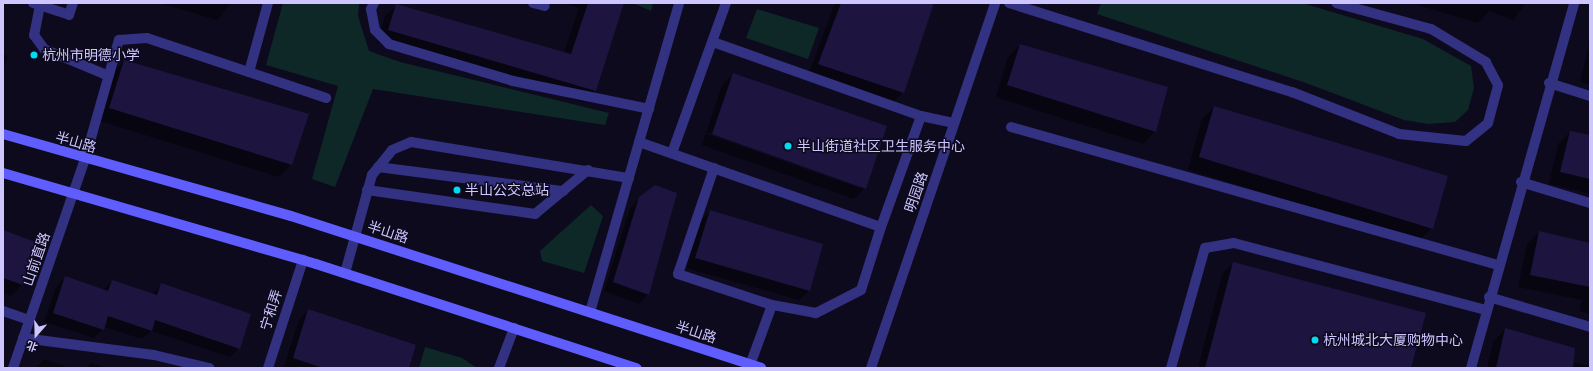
<!DOCTYPE html>
<meta charset="utf-8">
<style>
body{margin:0}
#map{position:relative;width:1593px;height:371px;overflow:hidden;background:#0d0a1e;font-family:"Archivo Narrow","Noto Sans SC",sans-serif}
div>[style]{position:absolute}
[style*='--x']{left:calc(var(--x)*1px);top:calc(var(--y)*1px);width:calc(var(--w)*1px);rotate:calc(var(--a)*1deg)}
.green>*{inset:0;background:#0d2827}
.shadow>*{inset:0;background:#0007}
.building>*{inset:0;background:#1d1440}
.lane>*{height:10px;margin:-5px;padding:0 5px;transform-origin:5px;border-radius:5px;background:#333181}
.street>*{height:10px;margin:-5px;padding:0 5px;transform-origin:5px;border-radius:5px;background:#333181}
.secondary>*{height:10px;margin:-5px;padding:0 5px;transform-origin:5px;border-radius:5px;background:#605dff}
.dots>*{width:11px;height:11px;translate:-50% -50%;box-sizing:border-box;border:2px solid #0d0a1e;border-radius:50%}
span{translate:-50% -50%;white-space:nowrap;text-align:center;line-height:1.15;-webkit-text-stroke:3px #0d0a1e;paint-order:stroke}
.poi-label{font-size:14px;color:#cdc6ff}
.left{translate:0 -50%;text-align:left}
.street-label{font-size:14px;color:#cdc6ff}
.frame{position:absolute;inset:0;border:4px solid #cdc6ff;pointer-events:none}
.north{position:absolute;left:16px;top:315px;width:40px;height:40px;-webkit-text-stroke:3px #0d0a1e;paint-order:stroke;rotate:200deg;font-size:11px;font-weight:700;line-height:16px;text-align:center;color:#cdc6ff}
.north::after{content:'';display:block;margin:auto;width:14px;height:18px;background:#cdc6ff;clip-path:polygon(50% 0,100% 100%,50% 72%,0 100%)}
</style>
<div id="map">
<div class="green">
<i style="clip-path:polygon(283px 3px,359px 3px,358px 16px,369px 51px,400px 62px,609px 113px,605px 125px,373px 89px,335px 187px,312px 179px,338px 86px,266px 65px)"></i>
<i style="clip-path:polygon(633px 3px,653px 3px,651px 11px)"></i>
<i style="clip-path:polygon(1101px 3px,1302px 3px,1423px 39px,1471px 66px,1474px 88px,1468px 110px,1455px 122px,1428px 124px,1404px 120px,1306px 83px,1097px 14px)"></i>
<i style="clip-path:polygon(757px 9px,819px 28px,808px 59px,746px 38px)"></i>
<i style="clip-path:polygon(591px 205px,603px 216px,584px 273px,542px 261px,540px 251px)"></i>
<i style="clip-path:polygon(425px 347px,462px 358px,477px 368px,419px 368px)"></i>
</div>
<div class="shadow">
<i style="clip-path:polygon(160px 3px,231px 3px,217px 20px)"></i>
<i style="clip-path:polygon(562px 3px,622px 3px,595px 90px,583px 102px,377px 42px,385px 16px,397px 5px,564px 53px,579px 8px)"></i>
<i style="clip-path:polygon(835px 3px,934px 3px,903px 92px,893px 103px,808px 75px)"></i>
<i style="clip-path:polygon(1411px 3px,1526px 3px,1513px 20px,1489px 11px,1478px 23px)"></i>
<i style="clip-path:polygon(1590px 40px,1590px 85px,1580px 82px)"></i>
<i style="clip-path:polygon(1020px 45px,1155px 131px,1143px 144px,996px 97px,1008px 57px)"></i>
<i style="clip-path:polygon(3px 54px,8px 56px,3px 70px)"></i>
<i style="clip-path:polygon(124px 61px,291px 164px,279px 177px,97px 120px,112px 73px)"></i>
<i style="clip-path:polygon(evenodd,733px 74px,865px 188px,854px 199px,702px 145px,722px 85px,733px 74px,708px 132px,860px 186px,860px 188px,707px 134px,708px 132px)"></i>
<i style="clip-path:polygon(1214px 107px,1432px 228px,1420px 240px,1188px 170px,1202px 119px)"></i>
<i style="clip-path:polygon(1570px 132px,1590px 136px,1590px 194px,1549px 184px,1558px 144px)"></i>
<i style="clip-path:polygon(640px 198px,648px 294px,639px 304px,604px 291px,630px 208px)"></i>
<i style="clip-path:polygon(710px 211px,821px 244px,809px 291px,799px 300px,686px 268px,701px 220px)"></i>
<i style="clip-path:polygon(3px 231px,37px 243px,22px 285px,11px 296px,3px 293px)"></i>
<i style="clip-path:polygon(1539px 232px,1590px 244px,1590px 314px,1579px 311px,1582px 300px,1518px 287px,1527px 244px)"></i>
<i style="clip-path:polygon(1233px 263px,1410px 368px,1198px 368px,1222px 274px)"></i>
<i style="clip-path:polygon(65px 277px,103px 290px,112px 281px,152px 294px,162px 285px,239px 348px,230px 357px,151px 331px,142px 339px,104px 327px,94px 338px,44px 322px,56px 287px)"></i>
<i style="clip-path:polygon(308px 310px,408px 368px,284px 367px,299px 320px)"></i>
<i style="clip-path:polygon(1505px 329px,1572px 362px,1590px 366px,1590px 368px,1487px 368px,1493px 342px)"></i>
<i style="clip-path:polygon(44px 359px,70px 368px,36px 368px)"></i>
<i style="clip-path:polygon(91px 363px,107px 368px,86px 368px)"></i>
</div>
<div class="building">
<i style="clip-path:polygon(588px 3px,624px 3px,596px 91px,388px 30px,396px 4px,571px 54px)"></i>
<i style="clip-path:polygon(841px 3px,934px 3px,904px 93px,818px 64px)"></i>
<i style="clip-path:polygon(1020px 44px,1168px 87px,1156px 132px,1007px 85px)"></i>
<i style="clip-path:polygon(124px 60px,309px 114px,292px 165px,109px 108px)"></i>
<i style="clip-path:polygon(733px 73px,887px 126px,866px 189px,712px 134px)"></i>
<i style="clip-path:polygon(1214px 106px,1448px 176px,1433px 229px,1199px 157px)"></i>
<i style="clip-path:polygon(1570px 131px,1590px 135px,1590px 179px,1560px 172px)"></i>
<i style="clip-path:polygon(655px 185px,677px 193px,649px 295px,613px 282px,639px 197px)"></i>
<i style="clip-path:polygon(710px 210px,823px 244px,810px 291px,695px 258px)"></i>
<i style="clip-path:polygon(3px 230px,38px 243px,23px 285px,3px 278px)"></i>
<i style="clip-path:polygon(1539px 231px,1590px 243px,1590px 287px,1530px 275px)"></i>
<i style="clip-path:polygon(1233px 262px,1426px 313px,1411px 368px,1205px 368px)"></i>
<i style="clip-path:polygon(65px 276px,108px 291px,112px 280px,157px 295px,161px 283px,251px 314px,240px 349px,155px 320px,152px 331px,108px 316px,104px 330px,53px 313px)"></i>
<i style="clip-path:polygon(308px 309px,416px 345px,409px 368px,323px 368px,293px 358px)"></i>
<i style="clip-path:polygon(1505px 328px,1575px 348px,1573px 368px,1496px 368px)"></i>
</div>
<div class="lane">
<i style="--x:33;--y:3;--w:38;--a:18"></i>
<i style="--x:69;--y:15;--w:13;--a:-72"></i>
<i style="--x:374;--y:3;--w:7;--a:117"></i>
<i style="--x:371;--y:9;--w:21;--a:79"></i>
<i style="--x:375;--y:30;--w:20;--a:45"></i>
<i style="--x:389;--y:44;--w:129;--a:16.6"></i>
<i style="--x:513;--y:81;--w:139;--a:11.6"></i>
<i style="--x:533;--y:3;--w:12;--a:14"></i>
<i style="--x:1009;--y:3;--w:297;--a:17.5"></i>
<i style="--x:1292;--y:92;--w:115;--a:21.4"></i>
<i style="--x:1399;--y:134;--w:67;--a:6"></i>
<i style="--x:1466;--y:141;--w:28;--a:-39"></i>
<i style="--x:1488;--y:123;--w:39;--a:-75"></i>
<i style="--x:1498;--y:85;--w:26;--a:-118"></i>
<i style="--x:1486;--y:62;--w:64;--a:-149"></i>
<i style="--x:1431;--y:29;--w:98;--a:-164.7"></i>
<i style="--x:40;--y:5;--w:31;--a:101"></i>
<i style="--x:34;--y:35;--w:17;--a:54"></i>
<i style="--x:44;--y:49;--w:70;--a:22.6"></i>
<i style="--x:713;--y:42;--w:221;--a:19.6"></i>
<i style="--x:921;--y:116;--w:118;--a:109.8"></i>
<i style="--x:249;--y:72;--w:72;--a:-74.6"></i>
<i style="--x:1549;--y:83;--w:43;--a:17.6"></i>
<i style="--x:921;--y:116;--w:34;--a:12"></i>
<i style="--x:1011;--y:127;--w:506;--a:15.82"></i>
<i style="--x:639;--y:142;--w:256;--a:19.4"></i>
<i style="--x:881;--y:227;--w:66;--a:107.6"></i>
<i style="--x:861;--y:290;--w:51;--a:152.9"></i>
<i style="--x:816;--y:313;--w:45;--a:-169.7"></i>
<i style="--x:672;--y:153;--w:159;--a:-70.2"></i>
<i style="--x:85;--y:159;--w:124;--a:-74.1"></i>
<i style="--x:119;--y:40;--w:28;--a:-4"></i>
<i style="--x:147;--y:38;--w:189;--a:18.5"></i>
<i style="--x:378;--y:167;--w:187;--a:7.4"></i>
<i style="--x:714;--y:168;--w:112;--a:108.8"></i>
<i style="--x:678;--y:274;--w:99;--a:18.3"></i>
<i style="--x:772;--y:305;--w:64;--a:110.1"></i>
<i style="--x:1521;--y:182;--w:72;--a:16.9"></i>
<i style="--x:367;--y:190;--w:170;--a:8.1"></i>
<i style="--x:535;--y:214;--w:69;--a:-39.7"></i>
<i style="--x:345;--y:273;--w:102;--a:-74.6"></i>
<i style="--x:372;--y:175;--w:32;--a:-51"></i>
<i style="--x:392;--y:150;--w:21;--a:-23"></i>
<i style="--x:411;--y:142;--w:221;--a:9.4"></i>
<i style="--x:1489;--y:297;--w:105;--a:16.5"></i>
<i style="--x:3;--y:311;--w:28;--a:19"></i>
<i style="--x:23;--y:338;--w:132;--a:7.4"></i>
<i style="--x:154;--y:355;--w:57;--a:13.3"></i>
<i style="--x:499;--y:368;--w:43;--a:-69.4"></i>
<i style="--x:1171;--y:368;--w:125;--a:-74.2"></i>
<i style="--x:1205;--y:248;--w:29;--a:-10"></i>
<i style="--x:1234;--y:243;--w:261;--a:14.9"></i>
</div>
<div class="street">
<i style="--x:590;--y:312;--w:322;--a:-73.9"></i>
<i style="--x:13;--y:368;--w:221;--a:-71"></i>
<i style="--x:268;--y:368;--w:114;--a:-72"></i>
<i style="--x:871;--y:368;--w:385;--a:-71.2"></i>
<i style="--x:1471;--y:368;--w:379;--a:-74.2"></i>
</div>
<div class="secondary">
<i style="--x:3;--y:134;--w:299;--a:15.9"></i>
<i style="--x:291;--y:216;--w:494;--a:17.9"></i>
<i style="--x:3;--y:173;--w:326;--a:16.2"></i>
<i style="--x:316;--y:264;--w:337;--a:18"></i>
</div>
<div class="dots">
<i style="left:34px;top:55px;background:#00dbf1"></i>
<i style="left:788px;top:146px;background:#00dbf1"></i>
<i style="left:457px;top:190px;background:#00dbf1"></i>
<i style="left:1315px;top:340px;background:#00dbf1"></i>
</div>
<div class="poi-label">
<span class="left" style="left:42px;top:55px">杭州市明德小学</span>
<span class="left" style="left:797px;top:146px">半山街道社区卫生服务中心</span>
<span class="left" style="left:465px;top:190px">半山公交总站</span>
<span class="left" style="left:1323px;top:340px">杭州城北大厦购物中心</span>
</div>
<div class="street-label">
<span style="left:76px;top:142px;rotate:16deg">半山路</span>
<span style="left:916px;top:192px;rotate:-71deg">明园路</span>
<span style="left:388px;top:232px;rotate:18deg">半山路</span>
<span style="left:36px;top:259px;rotate:-71deg">山前直路</span>
<span style="left:271px;top:310px;rotate:-72deg">宁和弄</span>
<span style="left:696px;top:332px;rotate:18deg">半山路</span>
</div>
<div class="frame"></div>
<div class="north">北</div>
</div>
